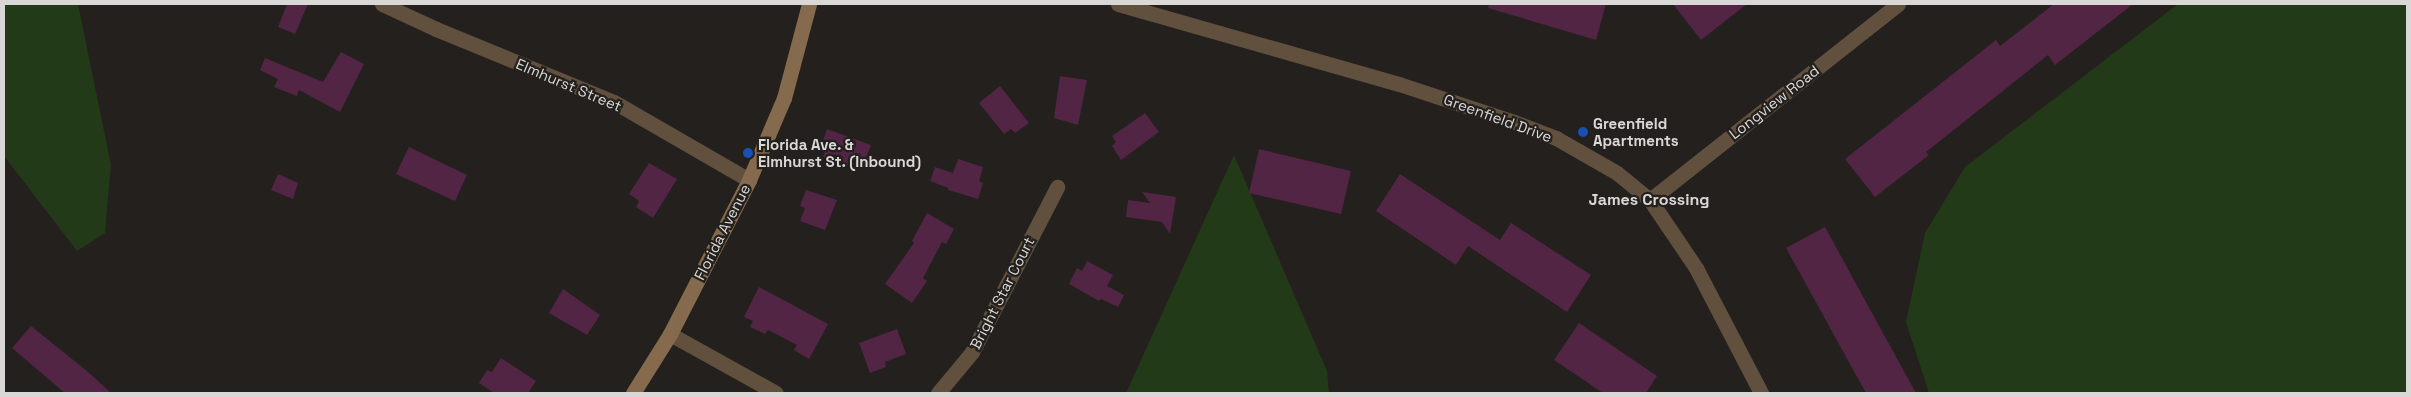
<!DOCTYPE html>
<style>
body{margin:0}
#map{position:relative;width:2411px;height:397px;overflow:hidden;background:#23201d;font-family:"Space Grotesk",sans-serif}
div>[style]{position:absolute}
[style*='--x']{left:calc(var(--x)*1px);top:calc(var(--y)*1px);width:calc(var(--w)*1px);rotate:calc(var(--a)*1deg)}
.green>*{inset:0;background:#233a18}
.building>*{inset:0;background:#522544}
.street>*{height:15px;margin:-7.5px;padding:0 7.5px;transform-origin:7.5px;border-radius:7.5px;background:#61503e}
.secondary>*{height:15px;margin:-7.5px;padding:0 7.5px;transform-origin:7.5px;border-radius:7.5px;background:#856a4d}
.dots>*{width:14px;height:14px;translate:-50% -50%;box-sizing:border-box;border:2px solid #23201d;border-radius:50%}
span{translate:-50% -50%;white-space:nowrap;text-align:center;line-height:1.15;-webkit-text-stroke:4.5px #23201d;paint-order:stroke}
.street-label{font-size:15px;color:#dad8d6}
.poi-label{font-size:15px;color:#dad8d6;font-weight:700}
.left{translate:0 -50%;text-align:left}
.neighbourhood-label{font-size:16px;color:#dad8d6;font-weight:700}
.frame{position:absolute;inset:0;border:5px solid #dad8d6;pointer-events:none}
</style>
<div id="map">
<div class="green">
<i style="clip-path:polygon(4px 4px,78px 4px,111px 165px,105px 233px,77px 251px,4px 156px)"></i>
<i style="clip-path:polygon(2178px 4px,2407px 4px,2407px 393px,1929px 393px,1906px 322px,1925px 233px,1965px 167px)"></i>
<i style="clip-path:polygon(1234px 155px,1327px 371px,1329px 393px,1126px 393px)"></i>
</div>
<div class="building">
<i style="clip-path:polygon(287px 4px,308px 4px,295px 34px,278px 27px)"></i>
<i style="clip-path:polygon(1489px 4px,1606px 4px,1596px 40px,1488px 8px)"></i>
<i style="clip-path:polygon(1673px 4px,1747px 4px,1701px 40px)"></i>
<i style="clip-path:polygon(2054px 4px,2133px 4px,2055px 65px,2048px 55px,1926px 152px,1929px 155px,1875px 197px,1845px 159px,1996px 40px,2000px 46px)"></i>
<i style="clip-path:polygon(341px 52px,364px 64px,340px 112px,299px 90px,297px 96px,274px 87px,278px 79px,260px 70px,265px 58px,323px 82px)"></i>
<i style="clip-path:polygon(1060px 76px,1087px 80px,1078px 125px,1054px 118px)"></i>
<i style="clip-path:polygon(1000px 86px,1029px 123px,1015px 133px,1011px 129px,1004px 134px,979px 103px)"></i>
<i style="clip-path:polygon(1145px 113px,1159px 132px,1121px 160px,1112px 146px,1116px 142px,1112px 136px)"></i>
<i style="clip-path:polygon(827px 129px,871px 145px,864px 163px,855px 160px,852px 167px,823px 157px,826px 148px,821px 146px)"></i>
<i style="clip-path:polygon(409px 147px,467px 175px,455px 201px,396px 174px)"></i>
<i style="clip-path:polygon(1259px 149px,1351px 171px,1341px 214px,1249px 193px)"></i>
<i style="clip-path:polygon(958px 159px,983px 167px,979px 181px,983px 183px,978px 199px,948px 190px,948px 188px,930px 181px,935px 167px,953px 173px)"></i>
<i style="clip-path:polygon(649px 163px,677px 179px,653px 218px,636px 207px,639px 201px,629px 194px)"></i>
<i style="clip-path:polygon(278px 174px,298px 183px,293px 199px,271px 190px)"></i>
<i style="clip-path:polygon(1400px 174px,1500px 240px,1511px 223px,1591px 275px,1567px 312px,1468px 246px,1456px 265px,1376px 211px)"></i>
<i style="clip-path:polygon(806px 190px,837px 200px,825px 230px,800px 221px,805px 208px,800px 206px)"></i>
<i style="clip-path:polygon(1142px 192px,1176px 197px,1170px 234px,1162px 222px,1126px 217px,1128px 200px,1150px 203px)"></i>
<i style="clip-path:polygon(927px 213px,954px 229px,946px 244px,942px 242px,923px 278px,927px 281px,912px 303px,885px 284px,914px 243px,912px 241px)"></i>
<i style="clip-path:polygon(1825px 227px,1878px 324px,1916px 393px,1866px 393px,1786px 248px)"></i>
<i style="clip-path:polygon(1087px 261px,1113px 275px,1107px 286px,1124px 295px,1118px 307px,1101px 299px,1099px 301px,1069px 284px,1077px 268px,1082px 271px)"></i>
<i style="clip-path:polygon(759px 287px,828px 324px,809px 359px,794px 350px,797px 345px,768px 330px,765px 334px,750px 327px,753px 321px,744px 317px)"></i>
<i style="clip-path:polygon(563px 289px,600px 315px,587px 335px,549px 313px)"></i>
<i style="clip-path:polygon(1579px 323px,1657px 376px,1646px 393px,1603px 393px,1554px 360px)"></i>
<i style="clip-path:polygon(31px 326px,87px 371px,111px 393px,65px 393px,12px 348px)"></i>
<i style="clip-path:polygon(897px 329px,906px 354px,885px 362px,886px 367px,870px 373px,859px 343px)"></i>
<i style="clip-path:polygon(501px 358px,536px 381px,528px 393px,494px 393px,479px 383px,487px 370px,492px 372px)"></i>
</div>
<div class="street">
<i style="--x:382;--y:4;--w:60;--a:24.8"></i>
<i style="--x:436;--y:29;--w:192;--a:22.3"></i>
<i style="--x:614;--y:102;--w:156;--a:30"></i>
<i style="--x:1118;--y:4;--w:292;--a:15.9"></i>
<i style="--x:1399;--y:84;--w:121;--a:18.3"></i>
<i style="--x:1514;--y:122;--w:45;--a:20.9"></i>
<i style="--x:1556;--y:138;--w:70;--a:29.8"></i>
<i style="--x:1617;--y:173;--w:43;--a:39.3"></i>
<i style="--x:1650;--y:200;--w:82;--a:55.9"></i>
<i style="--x:1696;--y:268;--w:141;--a:62.5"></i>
<i style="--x:1650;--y:200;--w:316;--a:-38.3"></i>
<i style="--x:670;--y:334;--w:121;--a:29.1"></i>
<i style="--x:938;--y:393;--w:53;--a:-50.3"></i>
<i style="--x:972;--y:352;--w:186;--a:-62.7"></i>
</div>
<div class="secondary">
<i style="--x:633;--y:393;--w:70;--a:-57.9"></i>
<i style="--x:670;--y:334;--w:173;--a:-62.8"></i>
<i style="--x:749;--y:180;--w:89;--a:-66.9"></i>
<i style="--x:784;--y:98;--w:97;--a:-75.1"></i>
</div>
<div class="dots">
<i style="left:1583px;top:132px;background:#1a4fb4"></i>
<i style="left:748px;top:153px;background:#1a4fb4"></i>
</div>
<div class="street-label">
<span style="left:569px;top:85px;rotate:23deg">Elmhurst Street</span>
<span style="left:1774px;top:102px;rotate:-38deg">Longview Road</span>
<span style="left:1498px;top:118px;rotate:20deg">Greenfield Drive</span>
<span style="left:722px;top:232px;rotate:-63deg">Florida Avenue</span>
<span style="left:1002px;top:293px;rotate:-63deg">Bright Star Court</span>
</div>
<div class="poi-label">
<span class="left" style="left:1593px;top:132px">Greenfield<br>Apartments</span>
<span class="left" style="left:758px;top:153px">Florida Ave. &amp;<br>Elmhurst St. (Inbound)</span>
</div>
<div class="neighbourhood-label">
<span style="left:1649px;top:200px">James Crossing</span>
</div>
<div class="frame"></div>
</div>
